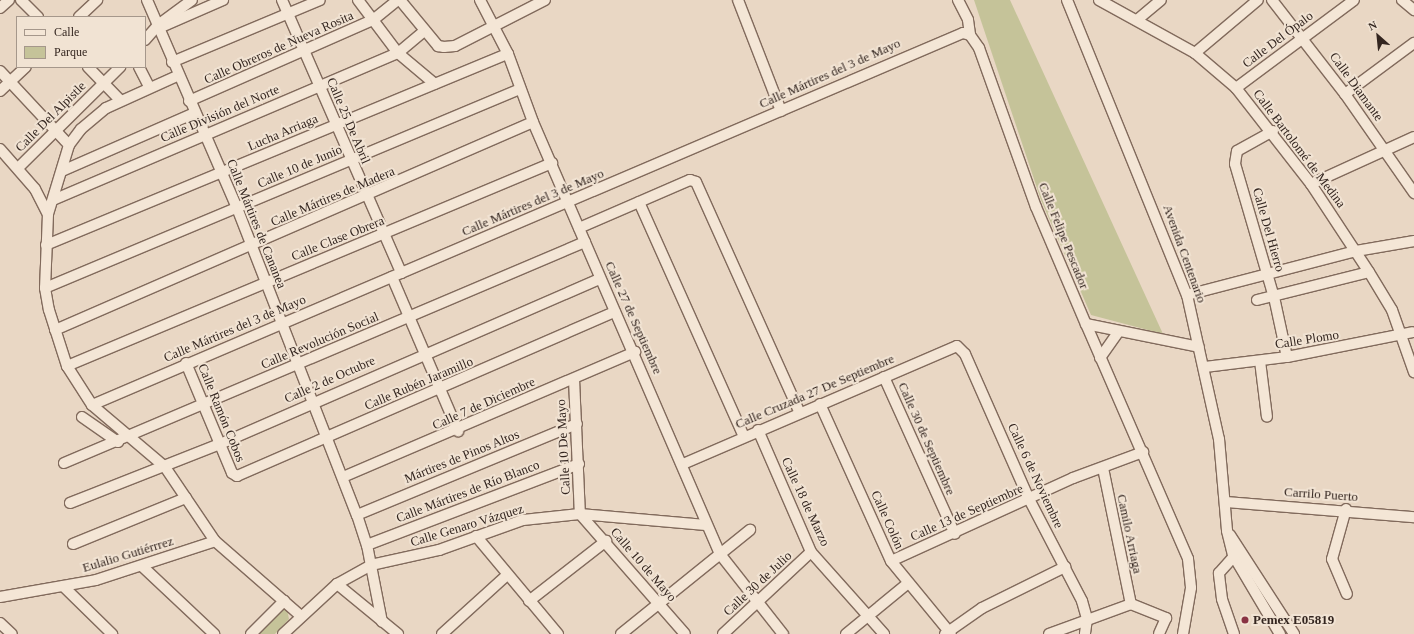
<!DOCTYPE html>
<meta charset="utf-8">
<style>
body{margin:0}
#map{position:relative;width:1414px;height:634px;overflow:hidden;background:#e9d7c4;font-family:"Times New Roman",serif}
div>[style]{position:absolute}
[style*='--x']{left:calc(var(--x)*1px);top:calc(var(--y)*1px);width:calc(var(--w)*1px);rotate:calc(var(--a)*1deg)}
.green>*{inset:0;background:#c5c399}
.roads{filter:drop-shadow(1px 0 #816a5c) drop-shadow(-1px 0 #816a5c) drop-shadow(0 1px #816a5c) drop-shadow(0 -1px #816a5c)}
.minor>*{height:10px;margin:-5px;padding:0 5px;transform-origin:5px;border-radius:5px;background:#f4e6d6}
.dots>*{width:11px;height:11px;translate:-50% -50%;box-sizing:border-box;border:2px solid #f1e3d3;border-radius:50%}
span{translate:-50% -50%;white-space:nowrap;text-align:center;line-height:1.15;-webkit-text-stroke:4px #f1e3d3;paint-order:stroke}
.street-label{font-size:13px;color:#33251f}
.poi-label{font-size:13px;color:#33251f;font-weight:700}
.left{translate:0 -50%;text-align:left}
.legend{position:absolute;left:16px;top:16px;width:130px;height:52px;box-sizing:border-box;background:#f1e3d3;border:1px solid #a5978b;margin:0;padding:5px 7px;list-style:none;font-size:12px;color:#33251f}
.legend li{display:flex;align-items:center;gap:8px;height:20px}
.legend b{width:20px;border:1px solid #a5978b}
.north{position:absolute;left:1358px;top:16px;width:40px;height:40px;-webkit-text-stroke:3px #f1e3d3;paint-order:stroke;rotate:333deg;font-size:11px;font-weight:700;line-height:16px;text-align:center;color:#33251f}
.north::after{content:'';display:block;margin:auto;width:14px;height:18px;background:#33251f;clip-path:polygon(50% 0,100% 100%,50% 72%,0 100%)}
</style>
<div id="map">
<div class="green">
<i style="clip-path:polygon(974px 0,1010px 0,1163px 334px,1091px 315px,1041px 200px)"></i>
<i style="clip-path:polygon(287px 609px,289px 619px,275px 634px,256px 634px,278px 610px)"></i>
</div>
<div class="roads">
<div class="minor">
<i style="--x:21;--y:0;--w:24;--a:45"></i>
<i style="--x:147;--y:0;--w:227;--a:66.6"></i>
<i style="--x:237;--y:208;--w:330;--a:68.7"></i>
<i style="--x:357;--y:515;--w:32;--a:72"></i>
<i style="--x:367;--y:545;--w:78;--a:79"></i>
<i style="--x:282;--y:0;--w:298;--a:66.4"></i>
<i style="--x:358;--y:0;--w:66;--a:53"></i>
<i style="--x:398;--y:53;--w:48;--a:40"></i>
<i style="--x:400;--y:0;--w:60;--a:50.4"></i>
<i style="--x:438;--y:46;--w:6;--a:9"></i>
<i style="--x:444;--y:47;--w:11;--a:-5"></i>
<i style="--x:455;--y:46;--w:101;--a:-27.1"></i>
<i style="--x:480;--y:0;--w:61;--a:62.6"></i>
<i style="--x:508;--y:54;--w:72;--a:69.8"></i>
<i style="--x:533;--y:122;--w:471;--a:66.6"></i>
<i style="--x:720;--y:554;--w:102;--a:51.8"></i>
<i style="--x:738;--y:0;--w:119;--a:68.8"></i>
<i style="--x:958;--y:0;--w:22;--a:63"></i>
<i style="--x:968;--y:20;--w:15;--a:82"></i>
<i style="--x:1067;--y:0;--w:318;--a:67.9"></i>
<i style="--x:1187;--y:295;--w:148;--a:77.5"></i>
<i style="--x:1219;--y:439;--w:92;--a:85"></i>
<i style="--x:1227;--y:531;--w:25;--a:76"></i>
<i style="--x:1233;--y:555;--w:92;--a:59.3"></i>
<i style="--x:1099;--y:0;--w:110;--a:28.9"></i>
<i style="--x:1195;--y:53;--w:54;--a:40.5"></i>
<i style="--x:1236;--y:88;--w:122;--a:52"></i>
<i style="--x:1311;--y:184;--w:105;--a:56.6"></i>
<i style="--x:1369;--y:272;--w:44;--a:58.8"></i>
<i style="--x:1392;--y:310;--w:66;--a:70.5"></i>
<i style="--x:1272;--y:0;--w:119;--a:52.2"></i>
<i style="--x:1345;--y:94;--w:121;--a:55.1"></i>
<i style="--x:1402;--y:0;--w:16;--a:40"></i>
<i style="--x:0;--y:8;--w:12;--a:-42"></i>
<i style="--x:79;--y:17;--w:25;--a:-43"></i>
<i style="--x:1137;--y:20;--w:31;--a:-40"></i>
<i style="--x:159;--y:28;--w:70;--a:-23.6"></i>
<i style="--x:145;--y:40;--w:20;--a:-49"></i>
<i style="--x:158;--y:25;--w:42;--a:-36.3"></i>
<i style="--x:1195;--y:53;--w:82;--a:-40.1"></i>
<i style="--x:172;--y:62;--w:160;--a:-22.7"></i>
<i style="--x:88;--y:67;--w:46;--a:45.9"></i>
<i style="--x:139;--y:67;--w:22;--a:63"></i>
<i style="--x:0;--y:71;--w:101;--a:47"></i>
<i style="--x:177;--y:76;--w:78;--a:155.7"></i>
<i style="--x:106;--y:108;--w:33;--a:140"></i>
<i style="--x:81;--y:129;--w:20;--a:127"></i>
<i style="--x:69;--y:145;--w:72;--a:106.9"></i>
<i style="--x:48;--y:214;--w:74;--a:92.3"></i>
<i style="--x:45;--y:288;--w:22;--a:80"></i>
<i style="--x:49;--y:310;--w:59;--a:72.2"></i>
<i style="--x:67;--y:366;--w:46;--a:57.3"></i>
<i style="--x:92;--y:405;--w:96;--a:40.3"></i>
<i style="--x:165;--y:467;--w:89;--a:56"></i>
<i style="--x:215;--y:541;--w:114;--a:41.1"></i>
<i style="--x:1236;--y:88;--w:147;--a:-36.7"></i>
<i style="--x:0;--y:91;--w:35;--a:-43"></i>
<i style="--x:1345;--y:94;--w:86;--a:-36.5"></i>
<i style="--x:189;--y:101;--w:201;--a:-23.8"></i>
<i style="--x:373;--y:20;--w:32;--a:-39"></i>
<i style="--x:1273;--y:131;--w:41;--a:150.9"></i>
<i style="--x:1237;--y:151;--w:13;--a:99"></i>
<i style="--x:1235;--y:164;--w:139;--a:73.7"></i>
<i style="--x:1274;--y:297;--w:61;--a:77.8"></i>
<i style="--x:0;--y:149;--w:53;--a:48.8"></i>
<i style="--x:35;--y:189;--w:28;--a:63"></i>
<i style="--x:18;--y:168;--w:144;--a:-44.7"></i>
<i style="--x:62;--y:171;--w:145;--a:-23.6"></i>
<i style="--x:1311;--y:184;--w:113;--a:-24.5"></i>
<i style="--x:53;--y:200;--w:375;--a:-23.1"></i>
<i style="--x:398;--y:53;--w:35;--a:-40"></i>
<i style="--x:639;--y:202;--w:257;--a:65.9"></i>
<i style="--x:579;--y:228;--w:121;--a:-23.4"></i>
<i style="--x:690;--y:180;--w:6;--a:18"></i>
<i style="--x:696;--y:182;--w:253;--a:65.8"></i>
<i style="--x:46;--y:245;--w:500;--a:-22.5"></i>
<i style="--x:392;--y:277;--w:168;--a:66.8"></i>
<i style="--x:45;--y:288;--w:515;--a:-22.73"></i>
<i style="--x:1187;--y:295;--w:175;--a:-14.6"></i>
<i style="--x:1356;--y:251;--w:59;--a:-9.8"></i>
<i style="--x:1257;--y:300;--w:115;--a:-14"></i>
<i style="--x:1086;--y:324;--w:256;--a:66.5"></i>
<i style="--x:1188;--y:559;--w:29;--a:84"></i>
<i style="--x:1191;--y:588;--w:47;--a:99.9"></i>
<i style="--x:55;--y:330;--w:521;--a:-23.52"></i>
<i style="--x:1100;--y:358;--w:32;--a:-55"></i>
<i style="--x:1260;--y:361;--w:56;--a:82.9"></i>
<i style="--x:186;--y:363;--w:119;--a:67.3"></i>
<i style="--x:232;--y:473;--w:6;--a:31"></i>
<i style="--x:237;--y:476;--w:412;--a:-23.5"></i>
<i style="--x:67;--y:366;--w:526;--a:-22.71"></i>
<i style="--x:1205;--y:367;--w:83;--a:-7"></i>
<i style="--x:1287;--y:357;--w:128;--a:-11.2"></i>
<i style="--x:884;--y:377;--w:172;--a:65.7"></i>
<i style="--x:574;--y:379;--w:135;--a:87.5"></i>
<i style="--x:820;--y:404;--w:172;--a:65.7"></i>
<i style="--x:891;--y:561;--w:94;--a:50.6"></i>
<i style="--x:92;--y:405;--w:947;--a:-23.13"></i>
<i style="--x:963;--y:33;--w:7;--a:16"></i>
<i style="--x:970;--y:35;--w:16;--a:55"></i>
<i style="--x:979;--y:48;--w:169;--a:70.3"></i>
<i style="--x:1036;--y:207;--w:127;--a:66.9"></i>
<i style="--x:1086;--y:324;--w:115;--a:11.5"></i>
<i style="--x:82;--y:417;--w:44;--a:34.8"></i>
<i style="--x:758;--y:430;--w:133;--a:66.5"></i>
<i style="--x:811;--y:552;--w:110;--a:48.3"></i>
<i style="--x:64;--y:463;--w:566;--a:-22.99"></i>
<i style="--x:683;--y:464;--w:298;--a:-23.3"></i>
<i style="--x:957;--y:346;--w:11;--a:45"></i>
<i style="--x:965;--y:354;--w:158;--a:66.2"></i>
<i style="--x:1029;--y:499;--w:115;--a:62.5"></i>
<i style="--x:1082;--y:601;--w:19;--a:74"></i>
<i style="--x:1087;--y:619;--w:15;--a:98"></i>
<i style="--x:1103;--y:468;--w:139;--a:78.4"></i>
<i style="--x:343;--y:477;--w:318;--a:-23.2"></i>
<i style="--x:1226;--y:502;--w:189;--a:4.6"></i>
<i style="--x:70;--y:503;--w:161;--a:-21.5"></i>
<i style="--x:220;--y:444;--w:414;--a:-23.5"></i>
<i style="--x:1346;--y:509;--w:52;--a:105.6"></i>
<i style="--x:1332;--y:559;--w:38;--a:67"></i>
<i style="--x:580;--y:514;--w:159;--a:48.8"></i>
<i style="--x:357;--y:515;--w:238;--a:-22.5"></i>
<i style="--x:1230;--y:535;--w:118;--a:57.1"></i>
<i style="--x:476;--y:536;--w:128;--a:50.1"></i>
<i style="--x:73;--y:544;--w:122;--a:-22.2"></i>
<i style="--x:367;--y:545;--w:227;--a:-20.9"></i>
<i style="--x:891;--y:561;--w:200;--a:-24.5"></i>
<i style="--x:1073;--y:478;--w:75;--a:-20.4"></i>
<i style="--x:143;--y:567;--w:98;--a:43.3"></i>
<i style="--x:337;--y:584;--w:79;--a:39.3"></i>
<i style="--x:63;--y:586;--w:69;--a:44.4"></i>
<i style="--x:0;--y:597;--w:97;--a:-10"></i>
<i style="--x:96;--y:580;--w:125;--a:-18.1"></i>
<i style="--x:529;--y:601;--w:98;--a:-37.9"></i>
<i style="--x:0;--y:623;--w:16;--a:43"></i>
<i style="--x:251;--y:634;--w:47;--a:-45"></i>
<i style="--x:283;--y:634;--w:74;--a:-42.8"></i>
<i style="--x:337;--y:584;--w:39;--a:-29"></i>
<i style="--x:371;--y:565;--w:70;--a:-12.4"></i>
<i style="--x:439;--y:550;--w:89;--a:-19.7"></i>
<i style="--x:523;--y:520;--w:57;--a:-6"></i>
<i style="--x:580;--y:514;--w:126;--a:5"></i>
<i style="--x:442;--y:634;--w:88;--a:-42.2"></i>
<i style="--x:621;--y:634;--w:166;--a:-38.9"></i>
<i style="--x:723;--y:634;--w:120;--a:-43"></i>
<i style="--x:846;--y:634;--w:79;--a:-39.3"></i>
<i style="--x:945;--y:634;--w:45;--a:-35.1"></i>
<i style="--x:982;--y:608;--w:93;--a:-26.3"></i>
<i style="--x:1049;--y:634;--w:87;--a:-20.1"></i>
<i style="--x:1131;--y:604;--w:38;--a:22"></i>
<i style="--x:1166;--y:618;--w:17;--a:114"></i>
<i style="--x:1234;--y:634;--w:37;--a:-109"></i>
<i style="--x:1222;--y:599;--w:26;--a:-97"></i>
<i style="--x:1219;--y:573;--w:28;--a:-48"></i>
</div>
</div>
<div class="dots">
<i style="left:1245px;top:620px;background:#893343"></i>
</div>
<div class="street-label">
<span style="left:1278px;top:40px;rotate:-37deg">Calle Del Ópalo</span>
<span style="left:279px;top:48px;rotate:-24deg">Calle Obreros de Nueva Rosita</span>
<span style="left:830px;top:74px;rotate:-24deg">Calle Mártires del 3 de Mayo</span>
<span style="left:1356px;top:87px;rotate:54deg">Calle Diamante</span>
<span style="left:220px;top:114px;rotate:-23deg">Calle División del Norte</span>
<span style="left:51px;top:117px;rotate:-45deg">Calle Del Alpistle</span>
<span style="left:348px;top:121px;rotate:67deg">Calle 25 De Abril</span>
<span style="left:283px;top:133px;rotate:-23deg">Lucha Arriaga</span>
<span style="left:1299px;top:149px;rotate:53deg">Calle Bartolomé de Medina</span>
<span style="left:300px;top:167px;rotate:-23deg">Calle 10 de Junio</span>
<span style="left:333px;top:197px;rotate:-23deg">Calle Mártires de Madera</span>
<span style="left:533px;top:203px;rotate:-23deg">Calle Mártires del 3 de Mayo</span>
<span style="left:256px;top:224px;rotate:68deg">Calle Mártires de Cananea</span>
<span style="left:1268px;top:230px;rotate:74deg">Calle Del Hierro</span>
<span style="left:1063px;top:236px;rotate:68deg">Calle Felipe Pescador</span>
<span style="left:338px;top:239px;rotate:-22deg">Calle Clase Obrera</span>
<span style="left:1184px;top:254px;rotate:70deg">Avenida Centenario</span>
<span style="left:633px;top:318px;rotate:66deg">Calle 27 de Septiembre</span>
<span style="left:235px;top:329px;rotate:-23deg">Calle Mártires del 3 de Mayo</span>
<span style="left:1307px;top:340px;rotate:-9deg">Calle Plomo</span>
<span style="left:320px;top:341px;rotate:-23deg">Calle Revolución Social</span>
<span style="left:330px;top:380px;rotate:-24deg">Calle 2 de Octubre</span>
<span style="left:419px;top:384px;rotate:-23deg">Calle Rubén Jaramillo</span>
<span style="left:815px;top:392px;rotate:-23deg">Calle Cruzada 27 De Septiembre</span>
<span style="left:484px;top:404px;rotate:-24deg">Calle 7 de Diciembre</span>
<span style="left:221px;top:413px;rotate:68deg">Calle Ramón Cobos</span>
<span style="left:926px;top:439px;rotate:66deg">Calle 30 de Septiembre</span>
<span style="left:564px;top:447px;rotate:-93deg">Calle 10 De Mayo</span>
<span style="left:462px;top:457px;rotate:-22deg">Mártires de Pinos Altos</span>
<span style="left:1035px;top:476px;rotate:65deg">Calle 6 de Noviembre</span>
<span style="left:468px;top:492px;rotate:-21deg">Calle Mártires de Río Blanco</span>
<span style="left:1321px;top:495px;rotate:4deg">Carrilo Puerto</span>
<span style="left:805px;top:502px;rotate:65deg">Calle 18 de Marzo</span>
<span style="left:967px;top:513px;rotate:-24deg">Calle 13 de Septiembre</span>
<span style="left:887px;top:520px;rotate:66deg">Calle Colón</span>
<span style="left:467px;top:526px;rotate:-17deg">Calle Genaro Vázquez</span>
<span style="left:1129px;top:534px;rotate:78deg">Camilo Arriaga</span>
<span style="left:128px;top:555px;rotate:-17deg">Eulalio Gutiérrrez</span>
<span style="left:643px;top:565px;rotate:49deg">Calle 10 de Mayo</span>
<span style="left:758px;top:584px;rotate:-43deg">Calle 30 de Julio</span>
</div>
<div class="poi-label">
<span class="left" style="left:1253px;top:620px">Pemex E05819</span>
</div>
<ul class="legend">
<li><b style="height:5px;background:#f4e6d6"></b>Calle</li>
<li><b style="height:11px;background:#c5c399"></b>Parque</li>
</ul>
<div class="north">N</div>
</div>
